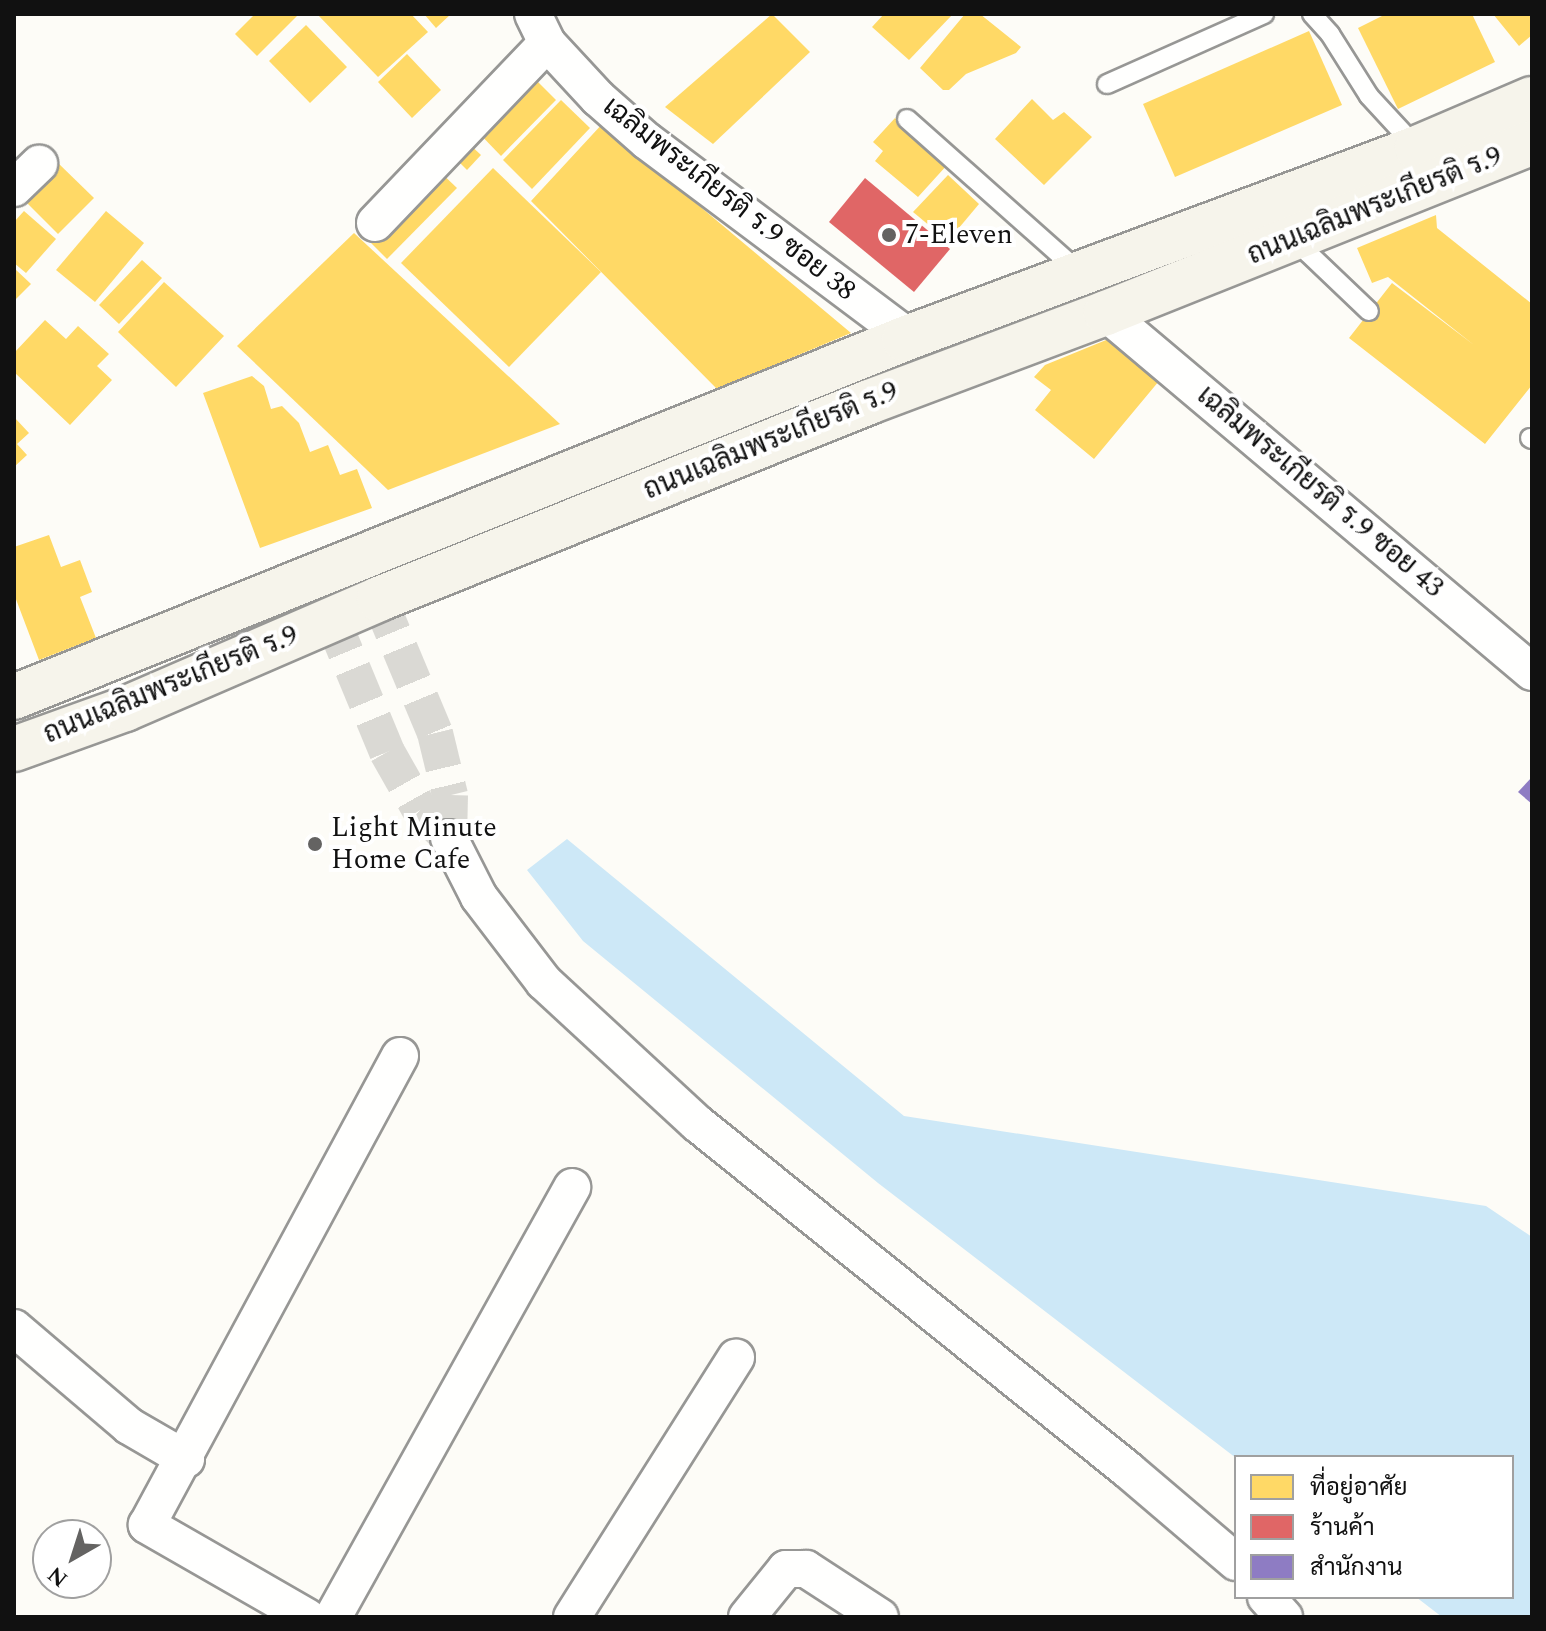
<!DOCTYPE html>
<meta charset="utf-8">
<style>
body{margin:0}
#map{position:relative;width:1546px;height:1631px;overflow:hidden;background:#fdfcf7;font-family:Spectral,Sarabun,serif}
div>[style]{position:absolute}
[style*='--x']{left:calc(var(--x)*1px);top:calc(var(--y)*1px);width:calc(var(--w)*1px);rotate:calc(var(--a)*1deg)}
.water>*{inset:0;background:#cde8f7}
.homes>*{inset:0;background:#ffd966}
.shops>*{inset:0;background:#e06666}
.offices>*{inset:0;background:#8e7cc3}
.minor-tunnel>*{height:36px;margin-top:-18px;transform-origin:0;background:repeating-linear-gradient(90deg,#dad9d4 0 36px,transparent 0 54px)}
.roads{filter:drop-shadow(2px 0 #979795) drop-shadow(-2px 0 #979795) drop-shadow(0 2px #979795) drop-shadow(0 -2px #979795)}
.service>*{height:18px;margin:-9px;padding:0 9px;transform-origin:9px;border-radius:9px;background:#fffffe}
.minor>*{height:36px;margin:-18px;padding:0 18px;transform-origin:18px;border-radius:18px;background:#fffffe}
.secondary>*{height:44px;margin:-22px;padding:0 22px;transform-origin:22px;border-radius:22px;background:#f6f4eb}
.dots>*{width:22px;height:22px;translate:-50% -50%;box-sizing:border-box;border:4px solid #fff;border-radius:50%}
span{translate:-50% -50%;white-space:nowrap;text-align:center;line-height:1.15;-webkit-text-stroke:8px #fff;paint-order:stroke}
.street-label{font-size:28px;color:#111}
.poi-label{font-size:28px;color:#111}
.left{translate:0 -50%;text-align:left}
.frame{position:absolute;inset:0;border:16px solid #111;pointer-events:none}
.legend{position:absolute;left:1234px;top:1455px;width:280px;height:144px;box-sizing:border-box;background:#fff;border:2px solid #a0a0a0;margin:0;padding:10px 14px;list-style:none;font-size:24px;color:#111}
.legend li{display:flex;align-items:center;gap:16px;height:40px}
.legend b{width:40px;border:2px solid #a0a0a0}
.north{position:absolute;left:32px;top:1519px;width:80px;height:80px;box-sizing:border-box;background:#fff;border:2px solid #a0a0a0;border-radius:50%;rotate:219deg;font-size:22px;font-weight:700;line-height:32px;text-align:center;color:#111}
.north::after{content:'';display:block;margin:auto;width:28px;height:36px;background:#646362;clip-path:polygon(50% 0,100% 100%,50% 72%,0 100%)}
</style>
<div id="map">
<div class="water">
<i style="clip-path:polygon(567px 839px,904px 1116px,1486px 1206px,1532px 1237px,1532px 1617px,1442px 1617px,1416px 1597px,1512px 1597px,1512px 1457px,1236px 1458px,878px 1183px,583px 941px,527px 870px)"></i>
</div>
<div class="homes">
<i style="clip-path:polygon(255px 14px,299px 14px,257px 56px,235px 34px)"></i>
<i style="clip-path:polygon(317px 14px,411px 14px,428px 32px,378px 77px)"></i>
<i style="clip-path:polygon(424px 14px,451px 14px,436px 28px)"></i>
<i style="clip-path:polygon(772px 14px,810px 52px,713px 144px,665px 107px)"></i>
<i style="clip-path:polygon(884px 14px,953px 14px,909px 60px,872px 27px)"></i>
<i style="clip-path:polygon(965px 14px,980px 14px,1021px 47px,1016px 53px,966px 74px,949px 90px,943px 90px,920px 68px)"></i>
<i style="clip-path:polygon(1386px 14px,1472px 14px,1495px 62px,1398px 109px,1358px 28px)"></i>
<i style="clip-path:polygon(1493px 14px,1532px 14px,1532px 35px,1519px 46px)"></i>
<i style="clip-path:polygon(306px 25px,347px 67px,310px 103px,269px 61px)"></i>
<i style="clip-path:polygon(1309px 31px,1342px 105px,1175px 177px,1143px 104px)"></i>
<i style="clip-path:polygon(407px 54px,441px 90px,412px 118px,378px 82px)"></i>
<i style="clip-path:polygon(529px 73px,556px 100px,501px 156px,474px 128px)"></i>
<i style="clip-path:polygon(1032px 99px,1053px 120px,1064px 112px,1092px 137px,1044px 185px,995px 139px)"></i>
<i style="clip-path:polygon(561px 100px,590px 128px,532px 189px,503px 160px)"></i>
<i style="clip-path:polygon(895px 118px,948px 164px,918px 197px,875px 161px,883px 151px,873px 142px)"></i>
<i style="clip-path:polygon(604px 122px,648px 163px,851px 333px,717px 389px,531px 201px)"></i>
<i style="clip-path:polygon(466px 141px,481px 155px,467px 170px,452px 155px)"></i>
<i style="clip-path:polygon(56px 161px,94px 198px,58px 234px,21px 197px)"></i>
<i style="clip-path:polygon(436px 168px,457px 188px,387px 259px,367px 239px)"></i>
<i style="clip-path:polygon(493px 168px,601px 272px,509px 367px,401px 263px)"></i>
<i style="clip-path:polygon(948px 175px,979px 204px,948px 241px,913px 212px)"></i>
<i style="clip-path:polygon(24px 211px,56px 239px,26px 273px,14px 263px,14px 222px)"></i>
<i style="clip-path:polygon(106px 211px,144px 243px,95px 302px,56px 270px)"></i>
<i style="clip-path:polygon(1436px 215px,1437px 228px,1532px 304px,1532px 385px,1485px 444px,1349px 338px,1392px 283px,1474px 345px,1388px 277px,1372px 283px,1357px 248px)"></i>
<i style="clip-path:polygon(354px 233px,560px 424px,388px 490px,237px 346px)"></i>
<i style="clip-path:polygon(142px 260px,162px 278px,119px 324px,99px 305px)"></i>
<i style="clip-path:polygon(14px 268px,31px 284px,14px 301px)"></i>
<i style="clip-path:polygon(164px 282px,224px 336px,176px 387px,118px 332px)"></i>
<i style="clip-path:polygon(45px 320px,66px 339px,78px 326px,109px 354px,97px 366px,112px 380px,70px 425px,14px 372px,14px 353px)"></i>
<i style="clip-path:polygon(1111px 338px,1159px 381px,1094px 459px,1035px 410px,1051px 390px,1034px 377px,1045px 365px)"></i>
<i style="clip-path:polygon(252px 376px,264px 386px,271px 409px,282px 406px,299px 423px,310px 452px,328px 445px,340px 475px,357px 469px,372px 508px,260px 548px,203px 393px)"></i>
<i style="clip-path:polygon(14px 417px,29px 433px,17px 444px,27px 455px,14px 467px)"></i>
<i style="clip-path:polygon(49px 535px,61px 567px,80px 560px,92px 592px,80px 597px,96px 638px,39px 660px,14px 594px,14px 547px)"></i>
</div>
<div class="shops">
<i style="clip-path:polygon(865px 178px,950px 249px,914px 292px,829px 222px)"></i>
</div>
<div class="offices">
<i style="clip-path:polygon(1532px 777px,1532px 804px,1518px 792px)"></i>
</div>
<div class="minor-tunnel">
<i style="--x:379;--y:599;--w:145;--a:67.3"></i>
<i style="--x:435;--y:733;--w:64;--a:76.4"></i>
<i style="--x:450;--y:795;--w:43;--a:91.3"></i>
<i style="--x:332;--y:619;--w:144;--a:67.5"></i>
<i style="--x:387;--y:752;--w:67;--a:60.4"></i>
<i style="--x:420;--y:810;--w:40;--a:44"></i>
</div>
<div class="roads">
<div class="service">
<i style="--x:1312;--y:14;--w:27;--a:48"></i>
<i style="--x:1330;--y:34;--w:73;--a:57.8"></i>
<i style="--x:1369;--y:96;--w:71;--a:47.3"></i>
<i style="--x:1107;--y:84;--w:172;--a:-24"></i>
<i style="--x:907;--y:119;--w:229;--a:41.6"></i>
<i style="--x:1299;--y:236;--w:19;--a:62"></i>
<i style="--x:1308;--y:253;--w:84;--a:43.6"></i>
<i style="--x:1530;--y:438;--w:2;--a:27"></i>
</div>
<div class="minor">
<i style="--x:533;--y:14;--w:32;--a:64"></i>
<i style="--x:547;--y:43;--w:75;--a:47.2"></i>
<i style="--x:598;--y:98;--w:65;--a:41.3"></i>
<i style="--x:647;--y:141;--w:313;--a:36.9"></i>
<i style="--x:897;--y:329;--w:12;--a:55"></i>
<i style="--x:14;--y:188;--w:35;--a:-44"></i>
<i style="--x:375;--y:223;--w:249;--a:-46.3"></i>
<i style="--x:1106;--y:313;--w:557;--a:40.12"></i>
<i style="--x:449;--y:838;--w:66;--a:63"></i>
<i style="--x:479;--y:897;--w:107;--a:52.6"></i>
<i style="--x:544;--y:982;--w:209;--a:42.7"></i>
<i style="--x:698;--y:1124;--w:552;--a:38.82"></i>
<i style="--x:1128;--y:1470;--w:142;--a:40.4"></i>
<i style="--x:14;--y:1328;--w:151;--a:40.4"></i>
<i style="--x:129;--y:1426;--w:66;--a:30.1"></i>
<i style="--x:1266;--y:1597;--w:27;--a:48"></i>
<i style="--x:307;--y:1617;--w:185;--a:-150.1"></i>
<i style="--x:147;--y:1525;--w:533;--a:-61.66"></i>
<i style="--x:333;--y:1617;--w:492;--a:-60.9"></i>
<i style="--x:572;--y:1617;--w:307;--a:-57.7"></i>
<i style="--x:747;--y:1617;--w:62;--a:-50.9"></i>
<i style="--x:786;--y:1569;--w:20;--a:0"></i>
<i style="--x:806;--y:1569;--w:88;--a:33"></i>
</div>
<div class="secondary">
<i style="--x:14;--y:697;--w:959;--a:-21.91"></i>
<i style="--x:904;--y:339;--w:547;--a:-20.42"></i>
<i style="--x:1417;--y:148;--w:125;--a:-23.1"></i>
<i style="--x:14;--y:749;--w:118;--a:-19.8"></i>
<i style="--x:125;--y:709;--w:277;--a:-23.4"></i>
<i style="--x:379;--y:599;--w:528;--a:-21.9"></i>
<i style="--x:869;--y:402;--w:253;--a:-20.6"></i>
<i style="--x:1106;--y:313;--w:459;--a:-21.8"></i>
</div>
</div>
<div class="dots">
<i style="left:889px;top:235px;background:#646362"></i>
<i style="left:315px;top:844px;background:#646362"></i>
</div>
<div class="street-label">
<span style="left:729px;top:199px;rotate:38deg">เฉลิมพระเกียรติ ร.9 ซอย 38</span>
<span style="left:1375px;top:206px;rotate:-22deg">ถนนเฉลิมพระเกียรติ ร.9</span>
<span style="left:771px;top:441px;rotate:-22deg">ถนนเฉลิมพระเกียรติ ร.9</span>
<span style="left:1320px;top:492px;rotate:40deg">เฉลิมพระเกียรติ ร.9 ซอย 43</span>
<span style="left:171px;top:685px;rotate:-22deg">ถนนเฉลิมพระเกียรติ ร.9</span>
</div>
<div class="poi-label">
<span class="left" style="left:905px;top:235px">7-Eleven</span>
<span class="left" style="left:331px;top:844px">Light Minute<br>Home Cafe</span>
</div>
<div class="frame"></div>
<ul class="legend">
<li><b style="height:22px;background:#ffd966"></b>ที่อยู่อาศัย</li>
<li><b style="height:22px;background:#e06666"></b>ร้านค้า</li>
<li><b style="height:22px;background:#8e7cc3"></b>สำนักงาน</li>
</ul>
<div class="north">N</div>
</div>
